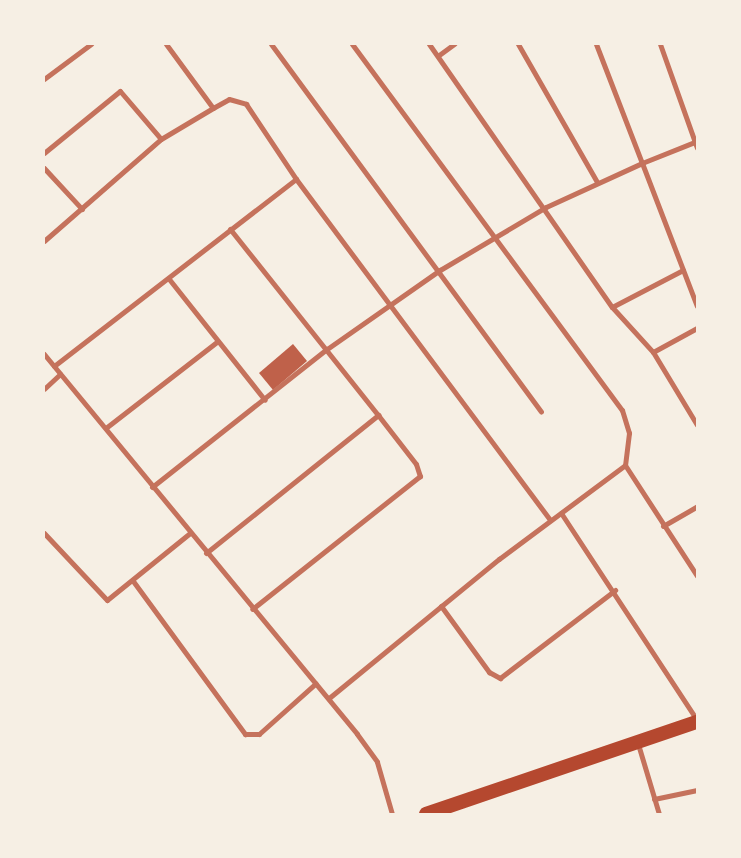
<!DOCTYPE html>
<style>
body{margin:0}
#map{position:relative;width:741px;height:858px;overflow:hidden;background:#f6efe4;font-family:Arial,sans-serif}
div>[style]{position:absolute}
[style*='--x']{left:calc(var(--x)*1px);top:calc(var(--y)*1px);width:calc(var(--w)*1px);rotate:calc(var(--a)*1deg)}
.building>*{inset:0;background:#bf614a}
.minor>*{height:5px;margin:-2.5px;padding:0 2.5px;transform-origin:2.5px;border-radius:2.5px;background:#c5725c}
.trunk>*{height:14px;margin:-7px;padding:0 7px;transform-origin:7px;border-radius:7px;background:#b5482f}
span{translate:-50% -50%;white-space:nowrap;text-align:center;line-height:1.15;-webkit-text-stroke:4.5px #f6efe4;paint-order:stroke}
.frame{position:absolute;inset:0;border:45px solid #f6efe4;pointer-events:none}
</style>
<div id="map">
<div class="building">
<i style="clip-path:polygon(293px 344px,307px 361px,273px 390px,259px 373px)"></i>
</div>
<div class="minor">
<i style="--x:166;--y:44;--w:79;--a:53.7"></i>
<i style="--x:213;--y:108;--w:18;--a:-29"></i>
<i style="--x:229;--y:99;--w:18;--a:16"></i>
<i style="--x:246;--y:104;--w:90;--a:56.3"></i>
<i style="--x:296;--y:179;--w:425;--a:53.3"></i>
<i style="--x:271;--y:44;--w:456;--a:53.7"></i>
<i style="--x:352;--y:44;--w:455;--a:53.6"></i>
<i style="--x:622;--y:410;--w:24;--a:73"></i>
<i style="--x:629;--y:433;--w:32;--a:97"></i>
<i style="--x:429;--y:44;--w:320;--a:55.2"></i>
<i style="--x:612;--y:307;--w:61;--a:47.7"></i>
<i style="--x:653;--y:352;--w:85;--a:58.9"></i>
<i style="--x:518;--y:44;--w:159;--a:60.2"></i>
<i style="--x:596;--y:44;--w:128;--a:68.9"></i>
<i style="--x:642;--y:163;--w:59;--a:-21.8"></i>
<i style="--x:660;--y:44;--w:110;--a:70.4"></i>
<i style="--x:439;--y:55;--w:19;--a:-36"></i>
<i style="--x:44;--y:79;--w:59;--a:-36.7"></i>
<i style="--x:44;--y:153;--w:98;--a:-39.2"></i>
<i style="--x:120;--y:91;--w:63;--a:49.5"></i>
<i style="--x:44;--y:168;--w:56;--a:47.2"></i>
<i style="--x:230;--y:229;--w:238;--a:51.5"></i>
<i style="--x:378;--y:415;--w:62;--a:52.2"></i>
<i style="--x:416;--y:464;--w:13;--a:72"></i>
<i style="--x:420;--y:476;--w:214;--a:141.6"></i>
<i style="--x:44;--y:241;--w:155;--a:-41.1"></i>
<i style="--x:161;--y:139;--w:61;--a:-30.8"></i>
<i style="--x:169;--y:279;--w:154;--a:51.6"></i>
<i style="--x:612;--y:307;--w:80;--a:-27.5"></i>
<i style="--x:653;--y:352;--w:50;--a:-28.6"></i>
<i style="--x:44;--y:354;--w:492;--a:50.5"></i>
<i style="--x:357;--y:734;--w:34;--a:54"></i>
<i style="--x:377;--y:762;--w:54;--a:73.9"></i>
<i style="--x:54;--y:366;--w:306;--a:-37.7"></i>
<i style="--x:44;--y:389;--w:22;--a:-43"></i>
<i style="--x:107;--y:427;--w:140;--a:-37.8"></i>
<i style="--x:152;--y:487;--w:223;--a:-38.3"></i>
<i style="--x:327;--y:349;--w:138;--a:-35"></i>
<i style="--x:440;--y:270;--w:123;--a:-30.7"></i>
<i style="--x:546;--y:207;--w:106;--a:-24.6"></i>
<i style="--x:642;--y:163;--w:153;--a:69"></i>
<i style="--x:561;--y:513;--w:248;--a:56.7"></i>
<i style="--x:663;--y:526;--w:39;--a:-30"></i>
<i style="--x:44;--y:533;--w:92;--a:46.8"></i>
<i style="--x:107;--y:600;--w:107;--a:-38.9"></i>
<i style="--x:206;--y:553;--w:221;--a:-38.7"></i>
<i style="--x:133;--y:581;--w:190;--a:53.8"></i>
<i style="--x:245;--y:734;--w:14;--a:0"></i>
<i style="--x:259;--y:734;--w:76;--a:-41.8"></i>
<i style="--x:441;--y:606;--w:82;--a:54"></i>
<i style="--x:489;--y:672;--w:13;--a:29"></i>
<i style="--x:500;--y:678;--w:145;--a:-37.4"></i>
<i style="--x:329;--y:698;--w:220;--a:-39.3"></i>
<i style="--x:499;--y:559;--w:157;--a:-36.7"></i>
<i style="--x:625;--y:465;--w:132;--a:57"></i>
<i style="--x:638;--y:744;--w:73;--a:73.3"></i>
<i style="--x:654;--y:799;--w:44;--a:-11.8"></i>
</div>
<div class="trunk">
<i style="--x:426;--y:814;--w:286;--a:-18.8"></i>
</div>
<div class="frame"></div>
</div>
